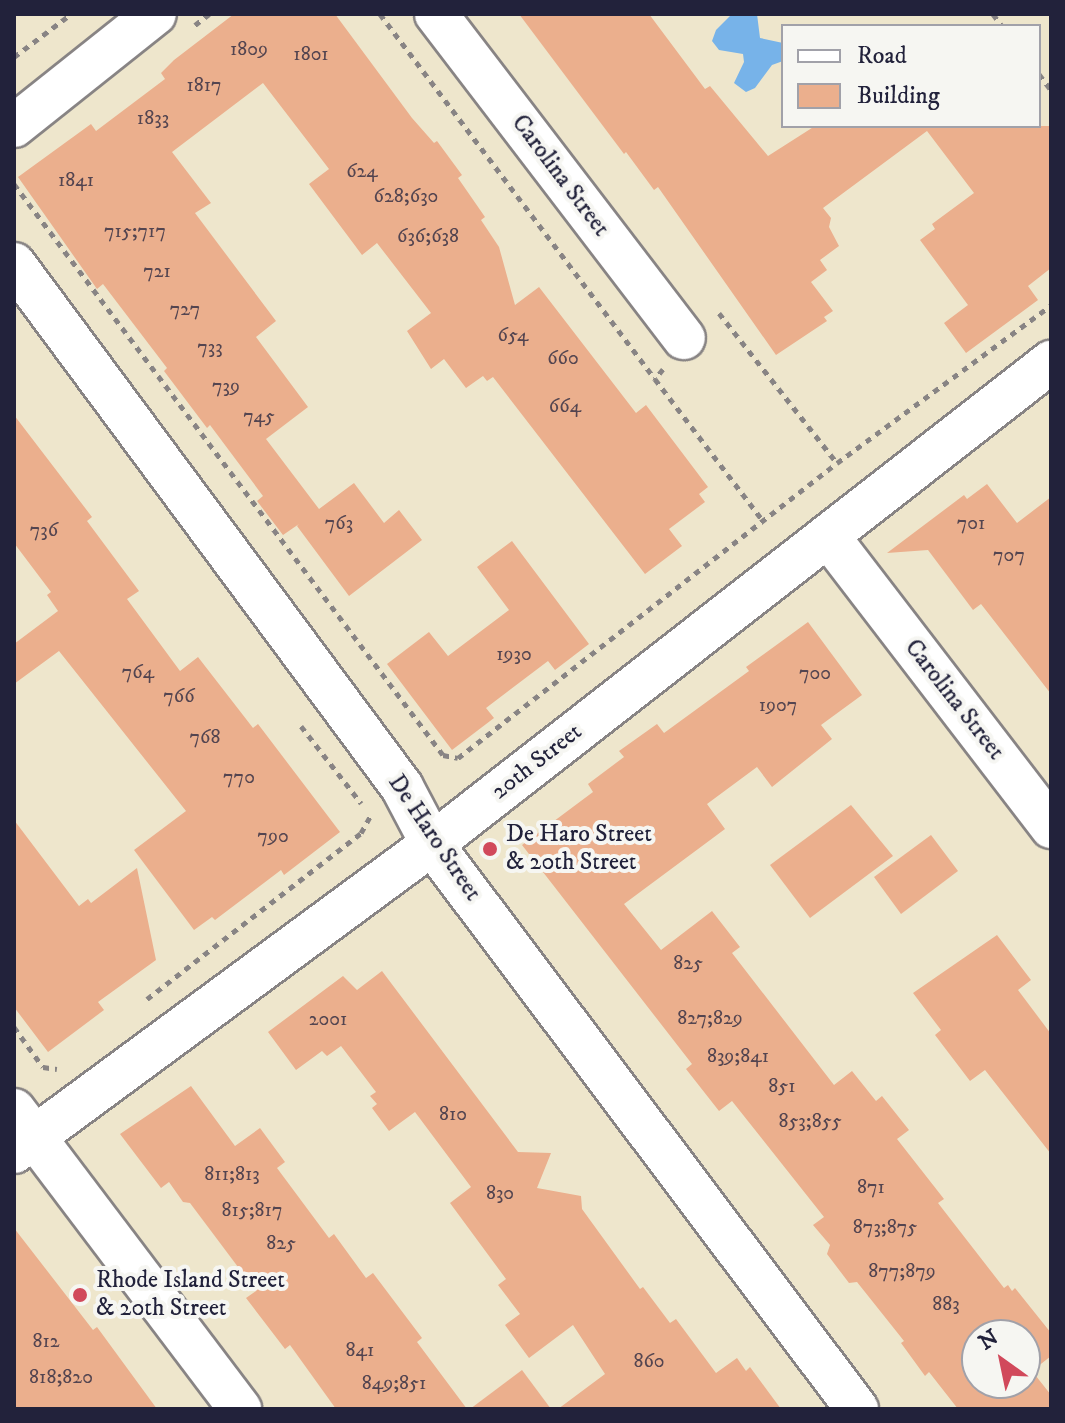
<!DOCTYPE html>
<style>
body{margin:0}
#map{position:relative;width:1065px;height:1423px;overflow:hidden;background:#eee6cc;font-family:"IM FELL DW Pica",serif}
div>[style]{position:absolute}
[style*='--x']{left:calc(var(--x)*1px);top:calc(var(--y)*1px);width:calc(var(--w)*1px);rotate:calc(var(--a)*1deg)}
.water>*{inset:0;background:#77b3e9}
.building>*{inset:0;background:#ebaf8d}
.path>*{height:5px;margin-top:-2.5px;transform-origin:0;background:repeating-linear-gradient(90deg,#888484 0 6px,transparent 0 12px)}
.roads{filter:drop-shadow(2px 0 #888484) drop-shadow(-2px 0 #888484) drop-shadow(0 2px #888484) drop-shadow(0 -2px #888484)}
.street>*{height:42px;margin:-21px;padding:0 21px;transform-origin:21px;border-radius:21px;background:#fff}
.dots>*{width:22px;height:22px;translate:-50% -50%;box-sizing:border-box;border:4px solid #f6f6f2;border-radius:50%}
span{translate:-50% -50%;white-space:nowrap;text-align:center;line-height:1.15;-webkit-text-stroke:8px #f6f6f2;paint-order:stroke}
.number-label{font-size:20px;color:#544550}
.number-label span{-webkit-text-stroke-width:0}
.street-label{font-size:24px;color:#22223b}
.poi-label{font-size:24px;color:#22223b}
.left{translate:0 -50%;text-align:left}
.frame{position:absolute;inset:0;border:16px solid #22223b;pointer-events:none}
.legend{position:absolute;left:781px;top:24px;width:260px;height:104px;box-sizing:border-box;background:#f6f6f2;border:2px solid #a1a1a9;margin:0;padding:10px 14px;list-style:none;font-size:24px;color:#22223b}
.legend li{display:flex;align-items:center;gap:16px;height:40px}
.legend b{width:40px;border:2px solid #a1a1a9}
.north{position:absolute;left:961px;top:1319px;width:80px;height:80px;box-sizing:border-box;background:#f6f6f2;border:2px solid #a1a1a9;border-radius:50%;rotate:327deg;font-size:22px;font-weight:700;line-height:32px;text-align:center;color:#22223b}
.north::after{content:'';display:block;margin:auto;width:28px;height:36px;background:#d1495b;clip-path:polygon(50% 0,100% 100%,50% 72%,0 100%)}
</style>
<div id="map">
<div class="water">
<i style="clip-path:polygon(732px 14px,757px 14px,760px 38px,783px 43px,783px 61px,772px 65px,755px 88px,746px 92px,734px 83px,744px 62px,743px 54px,719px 50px,712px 41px,716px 30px)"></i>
</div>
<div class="building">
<i style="clip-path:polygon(234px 14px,335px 14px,412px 118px,434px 143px,437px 141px,462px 175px,458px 178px,485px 217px,481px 220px,499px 247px,515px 305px,539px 287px,636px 413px,646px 405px,708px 487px,699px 494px,705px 502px,669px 529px,682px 546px,645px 574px,493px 377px,487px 381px,483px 376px,466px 388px,444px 359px,431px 369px,407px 331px,431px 313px,377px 243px,362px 255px,309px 184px,329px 169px,263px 83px,172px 152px,211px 203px,195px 213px,276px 321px,256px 337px,308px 407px,266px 439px,319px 509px,354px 483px,384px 523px,399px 510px,422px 540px,349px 596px,297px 526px,299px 524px,283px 535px,257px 501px,263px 496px,210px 425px,207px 428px,164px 371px,167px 368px,103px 284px,97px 289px,18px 177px,91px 124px,96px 131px,165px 79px,161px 73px,174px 60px)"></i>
<i style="clip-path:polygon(519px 14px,649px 14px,705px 89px,710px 86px,768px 156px,815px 126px,1051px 126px,1051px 268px,1028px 286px,1038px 300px,966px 353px,944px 323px,968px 305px,920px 240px,935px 229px,932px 224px,974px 193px,927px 131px,823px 208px,831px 218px,829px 227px,839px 246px,820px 260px,827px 270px,811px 282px,833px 311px,824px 317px,827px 321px,776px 355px,658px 187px,654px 190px,626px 152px,624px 154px)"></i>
<i style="clip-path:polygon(14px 415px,92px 517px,87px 521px,139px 591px,127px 599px,180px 671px,198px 657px,253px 728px,258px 724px,340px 832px,284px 875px,281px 870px,215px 920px,212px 917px,194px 930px,134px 850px,186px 811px,59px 651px,14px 684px,14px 644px,58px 611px,47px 595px,51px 592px,14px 543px)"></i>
<i style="clip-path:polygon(987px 484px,1017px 523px,1051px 497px,1051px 694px,981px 604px,973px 610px,928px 550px,887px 553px,964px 495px,967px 499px)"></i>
<i style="clip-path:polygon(512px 541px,589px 644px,555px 670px,548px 661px,486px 708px,494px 718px,452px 750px,387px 664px,429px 632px,448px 656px,509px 610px,477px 567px)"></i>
<i style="clip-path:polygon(evenodd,808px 622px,862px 695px,821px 725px,832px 739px,772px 787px,757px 767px,707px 804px,725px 829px,624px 904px,661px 950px,712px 911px,740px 947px,732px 953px,834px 1085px,852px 1071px,876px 1101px,882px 1096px,909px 1130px,897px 1139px,944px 1199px,938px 1203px,1004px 1288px,1008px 1285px,1012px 1291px,1015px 1288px,1051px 1333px,1051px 1356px,1032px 1371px,1051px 1395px,1051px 1409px,958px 1409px,929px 1372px,925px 1376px,901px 1343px,904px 1341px,857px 1282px,849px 1283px,827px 1254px,830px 1245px,813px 1225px,824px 1217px,732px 1101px,719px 1111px,686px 1069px,692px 1064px,522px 845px,593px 792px,588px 784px,624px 757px,619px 751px,657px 724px,664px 733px,749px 671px,746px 667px,808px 622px,977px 1335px,1025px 1335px,1025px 1383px,977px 1383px,977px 1335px)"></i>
<i style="clip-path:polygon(851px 805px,893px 856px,810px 918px,770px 865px)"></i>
<i style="clip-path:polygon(14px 820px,79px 906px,88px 899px,91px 903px,137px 868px,156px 960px,98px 1002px,104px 1010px,48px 1052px,14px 1007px)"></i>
<i style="clip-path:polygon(931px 835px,958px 871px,901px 914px,874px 877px)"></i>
<i style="clip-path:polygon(997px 935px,1031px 980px,1018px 990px,1051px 1034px,1051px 1154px,985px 1070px,970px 1081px,935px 1035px,941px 1030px,913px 993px)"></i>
<i style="clip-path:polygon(382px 971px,518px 1152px,551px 1153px,537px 1188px,581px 1196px,582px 1209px,640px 1289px,643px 1287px,670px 1323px,676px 1319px,716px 1373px,737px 1358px,746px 1371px,750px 1367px,781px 1409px,558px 1409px,605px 1374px,573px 1325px,529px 1358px,505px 1325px,520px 1314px,498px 1285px,506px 1279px,450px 1203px,471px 1187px,415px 1112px,389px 1131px,372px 1108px,377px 1104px,370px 1096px,376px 1092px,341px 1046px,327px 1056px,322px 1051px,296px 1070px,268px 1032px,343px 976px,357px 990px)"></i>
<i style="clip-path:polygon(191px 1086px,235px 1146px,260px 1128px,285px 1162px,277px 1168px,329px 1238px,334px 1234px,366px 1278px,373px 1273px,422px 1338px,417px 1342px,467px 1409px,336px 1409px,290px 1345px,285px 1349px,246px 1298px,256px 1291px,190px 1203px,183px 1202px,169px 1182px,161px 1188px,120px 1134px)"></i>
<i style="clip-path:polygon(14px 1228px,93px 1330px,97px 1327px,157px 1409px,14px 1409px)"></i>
<i style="clip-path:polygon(522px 1370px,551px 1409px,470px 1409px)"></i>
</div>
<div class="path">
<i style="--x:380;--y:14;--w:457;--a:53"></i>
<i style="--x:993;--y:14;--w:15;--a:53"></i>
<i style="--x:195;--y:25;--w:18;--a:-38"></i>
<i style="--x:14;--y:57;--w:71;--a:-37"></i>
<i style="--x:1039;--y:74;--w:20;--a:53"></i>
<i style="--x:14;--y:184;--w:714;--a:53.08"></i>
<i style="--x:443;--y:755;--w:15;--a:11"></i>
<i style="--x:458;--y:758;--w:480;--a:-37.9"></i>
<i style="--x:837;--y:463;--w:266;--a:-36.4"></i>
<i style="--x:719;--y:313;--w:191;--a:51.8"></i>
<i style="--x:663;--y:369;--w:13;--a:129"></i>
<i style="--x:655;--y:379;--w:180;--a:52.7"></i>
<i style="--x:301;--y:726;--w:98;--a:52.1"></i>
<i style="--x:147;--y:999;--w:271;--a:-37.8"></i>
<i style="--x:361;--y:833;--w:23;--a:-61"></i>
<i style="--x:14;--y:1027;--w:49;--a:54.1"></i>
<i style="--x:43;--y:1067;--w:14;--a:8"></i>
</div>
<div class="roads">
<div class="street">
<i style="--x:436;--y:14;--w:408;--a:52.6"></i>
<i style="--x:14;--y:126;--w:180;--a:-38.5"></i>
<i style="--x:14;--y:264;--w:651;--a:53.43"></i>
<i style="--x:402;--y:787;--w:64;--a:62.2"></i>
<i style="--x:432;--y:844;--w:707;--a:53.05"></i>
<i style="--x:828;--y:536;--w:367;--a:52.5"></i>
<i style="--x:14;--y:1110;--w:375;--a:52.9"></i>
<i style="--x:14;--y:1152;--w:519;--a:-36.38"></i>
<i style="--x:432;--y:844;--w:785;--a:-37.91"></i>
</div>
</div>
<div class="dots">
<i style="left:490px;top:849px;background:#d1495b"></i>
<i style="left:80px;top:1295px;background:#d1495b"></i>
</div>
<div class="number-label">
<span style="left:249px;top:49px">1809</span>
<span style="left:311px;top:54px">1801</span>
<span style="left:204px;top:85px">1817</span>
<span style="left:153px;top:118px">1833</span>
<span style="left:362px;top:171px">624</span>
<span style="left:76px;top:180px">1841</span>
<span style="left:406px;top:196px">628;630</span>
<span style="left:135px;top:231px">715;717</span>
<span style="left:428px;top:236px">636;638</span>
<span style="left:157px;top:271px">721</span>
<span style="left:185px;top:309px">727</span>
<span style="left:513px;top:335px">654</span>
<span style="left:210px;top:347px">733</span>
<span style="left:563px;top:358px">660</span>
<span style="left:226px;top:386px">739</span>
<span style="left:565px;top:406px">664</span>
<span style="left:259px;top:416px">745</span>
<span style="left:339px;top:523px">763</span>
<span style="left:971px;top:523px">701</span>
<span style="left:44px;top:530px">736</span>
<span style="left:1009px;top:555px">707</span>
<span style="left:514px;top:654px">1930</span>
<span style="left:138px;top:672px">764</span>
<span style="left:815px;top:673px">700</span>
<span style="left:179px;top:696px">766</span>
<span style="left:778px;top:705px">1907</span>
<span style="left:205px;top:737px">768</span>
<span style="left:239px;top:777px">770</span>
<span style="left:273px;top:836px">790</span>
<span style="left:688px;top:963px">825</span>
<span style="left:710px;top:1018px">827;829</span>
<span style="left:328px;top:1019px">2001</span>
<span style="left:738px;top:1056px">839;841</span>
<span style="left:782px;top:1086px">851</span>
<span style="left:453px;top:1114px">810</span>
<span style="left:810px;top:1121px">853;855</span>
<span style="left:232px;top:1174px">811;813</span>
<span style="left:871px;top:1187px">871</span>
<span style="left:500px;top:1193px">830</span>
<span style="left:252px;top:1210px">815;817</span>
<span style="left:885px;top:1227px">873;875</span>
<span style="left:281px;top:1243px">825</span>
<span style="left:902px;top:1271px">877;879</span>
<span style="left:946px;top:1304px">883</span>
<span style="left:46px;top:1341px">812</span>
<span style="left:360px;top:1350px">841</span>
<span style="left:649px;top:1361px">860</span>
<span style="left:61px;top:1377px">818;820</span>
<span style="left:394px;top:1383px">849;851</span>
</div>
<div class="street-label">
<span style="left:560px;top:176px;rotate:53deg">Carolina Street</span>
<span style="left:954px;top:700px;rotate:52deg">Carolina Street</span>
<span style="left:537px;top:762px;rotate:-38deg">20th Street</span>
<span style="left:434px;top:838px;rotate:56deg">De Haro Street</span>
</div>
<div class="poi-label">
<span class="left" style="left:506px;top:849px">De Haro Street<br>&amp; 20th Street</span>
<span class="left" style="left:96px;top:1295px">Rhode Island Street<br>&amp; 20th Street</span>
</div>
<div class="frame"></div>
<ul class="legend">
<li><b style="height:10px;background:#fff"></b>Road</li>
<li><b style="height:22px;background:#ebaf8d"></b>Building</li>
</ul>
<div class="north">N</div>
</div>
